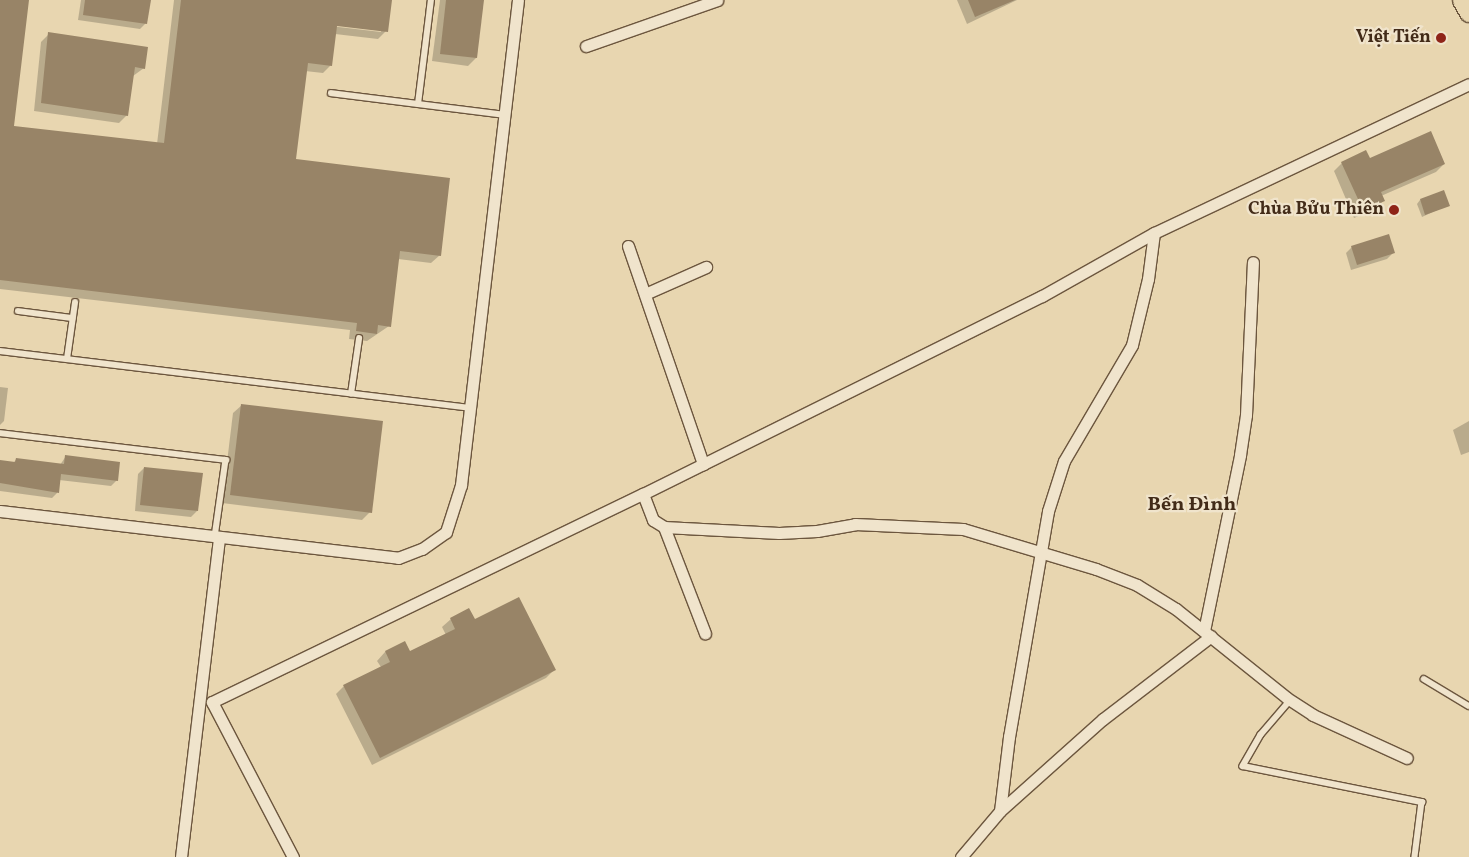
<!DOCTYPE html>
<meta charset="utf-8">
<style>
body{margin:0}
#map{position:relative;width:1469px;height:857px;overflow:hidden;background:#e8d6b0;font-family:Vollkorn,serif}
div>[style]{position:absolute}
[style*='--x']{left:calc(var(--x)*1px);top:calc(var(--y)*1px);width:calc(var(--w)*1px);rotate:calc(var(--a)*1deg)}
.shadow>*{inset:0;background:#0003}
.building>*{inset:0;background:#988467}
.roads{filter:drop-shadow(1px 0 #6c563e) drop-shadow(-1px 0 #6c563e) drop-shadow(0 1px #6c563e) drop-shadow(0 -1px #6c563e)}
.service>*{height:5.5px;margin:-2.75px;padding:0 2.75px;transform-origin:2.75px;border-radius:2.75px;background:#f0e4cc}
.minor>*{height:11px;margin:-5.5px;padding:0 5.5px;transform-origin:5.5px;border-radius:5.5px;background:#f0e4cc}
.trunk>*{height:19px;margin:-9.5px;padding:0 9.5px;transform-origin:9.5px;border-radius:9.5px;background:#e8d6b0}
.dots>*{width:14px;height:14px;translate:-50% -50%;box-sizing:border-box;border:2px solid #f0e4cc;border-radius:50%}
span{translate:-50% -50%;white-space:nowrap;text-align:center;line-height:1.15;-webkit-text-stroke:4.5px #f0e4cc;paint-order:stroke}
.poi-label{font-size:18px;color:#422b18;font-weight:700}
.right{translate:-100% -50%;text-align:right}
.quarter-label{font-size:20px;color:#422b18;font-weight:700}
</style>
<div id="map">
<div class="shadow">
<i style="clip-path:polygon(evenodd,0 0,27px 0,12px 127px,157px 144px,174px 0,390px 0,386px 31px,378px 39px,335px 34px,331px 65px,323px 73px,305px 71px,295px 160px,440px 255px,431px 263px,398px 259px,389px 326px,367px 341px,349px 339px,350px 330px,0 289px,0 0,331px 24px,381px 30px,381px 32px,330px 26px,331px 24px)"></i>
<i style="clip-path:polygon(81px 0,149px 0,146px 23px,140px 29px,78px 20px)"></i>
<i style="clip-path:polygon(440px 0,483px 0,476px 58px,468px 66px,432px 61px)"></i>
<i style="clip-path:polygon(957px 0,1017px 0,967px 24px)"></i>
<i style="clip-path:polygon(49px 34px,144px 68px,133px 76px,127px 115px,119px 123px,34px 111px,41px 42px)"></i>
<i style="clip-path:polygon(1342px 163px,1444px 164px,1436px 172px,1381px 196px,1383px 201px,1375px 209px,1354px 218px,1334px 171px)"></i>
<i style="clip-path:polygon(1420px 200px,1448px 205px,1422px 217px,1417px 204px)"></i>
<i style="clip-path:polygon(1352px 247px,1393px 253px,1387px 259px,1351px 270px,1346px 253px)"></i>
<i style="clip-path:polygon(0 387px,8px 388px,4px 421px,0 425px)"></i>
<i style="clip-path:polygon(242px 405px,370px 512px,362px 520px,222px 503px,233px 413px)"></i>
<i style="clip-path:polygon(1469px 421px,1469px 452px,1461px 455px,1453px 430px)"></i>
<i style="clip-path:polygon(66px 456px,117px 480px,111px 486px,59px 480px,57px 493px,52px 498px,0 491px,0 462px,13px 463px,16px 460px,60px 465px)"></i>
<i style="clip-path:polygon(144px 468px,197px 511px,191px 517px,135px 511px,138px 474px)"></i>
<i style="clip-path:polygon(451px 619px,475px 621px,554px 670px,546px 678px,372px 765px,336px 694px,344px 686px,381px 667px,377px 661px,385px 652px,405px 643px,410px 653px,446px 635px,442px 627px)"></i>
</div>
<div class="building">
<i style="clip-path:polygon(0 0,29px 0,14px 126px,164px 143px,181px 0,392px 0,388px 32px,337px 26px,332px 66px,308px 63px,296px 159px,450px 178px,441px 256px,400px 251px,391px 327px,378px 325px,377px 334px,356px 331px,357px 323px,0 280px)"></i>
<i style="clip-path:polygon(85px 0,151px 0,147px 24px,83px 15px)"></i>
<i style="clip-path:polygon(446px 0,484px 0,477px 58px,440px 54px)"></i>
<i style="clip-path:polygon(968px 0,1015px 0,975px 17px)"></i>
<i style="clip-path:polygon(48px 32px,148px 47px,145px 69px,135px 67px,128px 116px,41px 103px)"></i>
<i style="clip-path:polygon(1431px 131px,1445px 164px,1381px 192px,1385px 201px,1363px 210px,1341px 162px,1366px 150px,1370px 158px)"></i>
<i style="clip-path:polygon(1444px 190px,1450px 206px,1425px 215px,1420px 199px)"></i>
<i style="clip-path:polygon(1389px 234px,1395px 253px,1357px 265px,1351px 246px)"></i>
<i style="clip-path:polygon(241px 404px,383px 421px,372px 513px,230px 495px)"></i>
<i style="clip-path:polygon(65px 455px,120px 462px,118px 481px,61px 474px,59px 493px,0 483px,0 460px,15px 462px,16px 458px,64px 464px)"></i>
<i style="clip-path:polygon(144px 467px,203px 473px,198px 511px,140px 505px)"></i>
<i style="clip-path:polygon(519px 597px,556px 670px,380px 758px,343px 685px,390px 662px,385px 651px,405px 641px,410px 651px,455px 629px,450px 618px,469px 608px,475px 619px)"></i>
</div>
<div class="roads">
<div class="service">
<i style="--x:331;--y:93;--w:175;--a:7.2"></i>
<i style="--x:418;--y:104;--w:105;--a:-82.9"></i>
<i style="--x:18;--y:311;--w:55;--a:7.3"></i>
<i style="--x:0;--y:351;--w:473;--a:6.9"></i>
<i style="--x:67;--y:359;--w:57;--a:-81.9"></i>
<i style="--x:351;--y:394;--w:56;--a:-81.7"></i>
<i style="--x:0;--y:433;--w:228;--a:6.8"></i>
<i style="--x:226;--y:460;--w:78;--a:98.1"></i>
<i style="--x:1424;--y:679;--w:52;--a:31"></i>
<i style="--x:1291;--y:700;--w:46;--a:130.6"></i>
<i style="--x:1261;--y:735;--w:36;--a:120"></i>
<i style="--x:1243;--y:766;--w:183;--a:11.4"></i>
<i style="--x:1422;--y:802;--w:55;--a:97.3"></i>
</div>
<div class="minor">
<i style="--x:586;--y:46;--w:139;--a:-19.3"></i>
<i style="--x:628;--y:246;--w:231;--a:71"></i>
<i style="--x:645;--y:294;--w:67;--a:-23.9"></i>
<i style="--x:643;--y:494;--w:28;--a:69"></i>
<i style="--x:653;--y:520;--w:13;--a:32"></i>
<i style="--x:664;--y:527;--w:115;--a:3"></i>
<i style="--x:779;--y:533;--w:38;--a:-3"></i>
<i style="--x:817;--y:531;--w:39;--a:-10"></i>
<i style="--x:855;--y:524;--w:108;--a:2.7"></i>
<i style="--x:963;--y:529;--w:139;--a:16.7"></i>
<i style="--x:1096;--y:569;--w:44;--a:21.3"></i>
<i style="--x:1137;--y:585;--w:46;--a:31.6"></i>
<i style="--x:1176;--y:609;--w:142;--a:38.7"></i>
<i style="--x:1287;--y:698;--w:31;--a:33"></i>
<i style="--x:1313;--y:715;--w:103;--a:24.6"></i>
<i style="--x:0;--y:511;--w:401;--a:6.7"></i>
<i style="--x:398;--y:558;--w:26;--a:-21"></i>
<i style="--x:422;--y:549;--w:29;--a:-35"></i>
<i style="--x:446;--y:532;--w:49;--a:-72.3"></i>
<i style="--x:461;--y:485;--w:488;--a:-83.3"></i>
<i style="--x:664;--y:527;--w:114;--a:68.9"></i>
<i style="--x:1204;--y:631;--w:180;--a:-78.4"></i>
<i style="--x:1240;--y:455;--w:40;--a:-81.5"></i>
<i style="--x:1246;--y:415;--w:153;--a:-87.4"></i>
<i style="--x:1000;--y:811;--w:138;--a:-41.8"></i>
<i style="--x:1103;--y:719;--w:136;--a:-37.5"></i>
<i style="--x:181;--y:857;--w:322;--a:-83.2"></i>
<i style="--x:293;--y:857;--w:175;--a:-117.6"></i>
<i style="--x:212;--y:702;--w:479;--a:-25.8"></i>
<i style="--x:643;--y:494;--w:445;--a:-26.4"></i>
<i style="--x:1042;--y:296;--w:129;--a:-29.4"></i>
<i style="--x:1154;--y:233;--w:348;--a:-25.3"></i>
<i style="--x:961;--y:857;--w:60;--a:-49.7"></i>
<i style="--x:1000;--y:811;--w:75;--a:-83.1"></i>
<i style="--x:1009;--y:737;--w:229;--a:-80.2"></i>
<i style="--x:1048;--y:511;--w:52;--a:-72.3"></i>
<i style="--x:1064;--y:461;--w:134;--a:-59.6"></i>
<i style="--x:1132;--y:345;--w:68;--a:-76.4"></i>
<i style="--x:1148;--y:279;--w:46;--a:-82.6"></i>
</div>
<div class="trunk">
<i style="--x:1462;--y:0;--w:14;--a:60"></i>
</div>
</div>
<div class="dots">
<i style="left:1441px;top:38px;background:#8f2418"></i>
<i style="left:1394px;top:210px;background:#8f2418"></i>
</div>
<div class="poi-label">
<span class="right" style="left:1431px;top:38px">Việt Tiến</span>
<span class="right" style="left:1384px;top:210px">Chùa Bửu Thiên</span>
</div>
<div class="quarter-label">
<span style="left:1192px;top:505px">Bến Đình</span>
</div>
</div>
